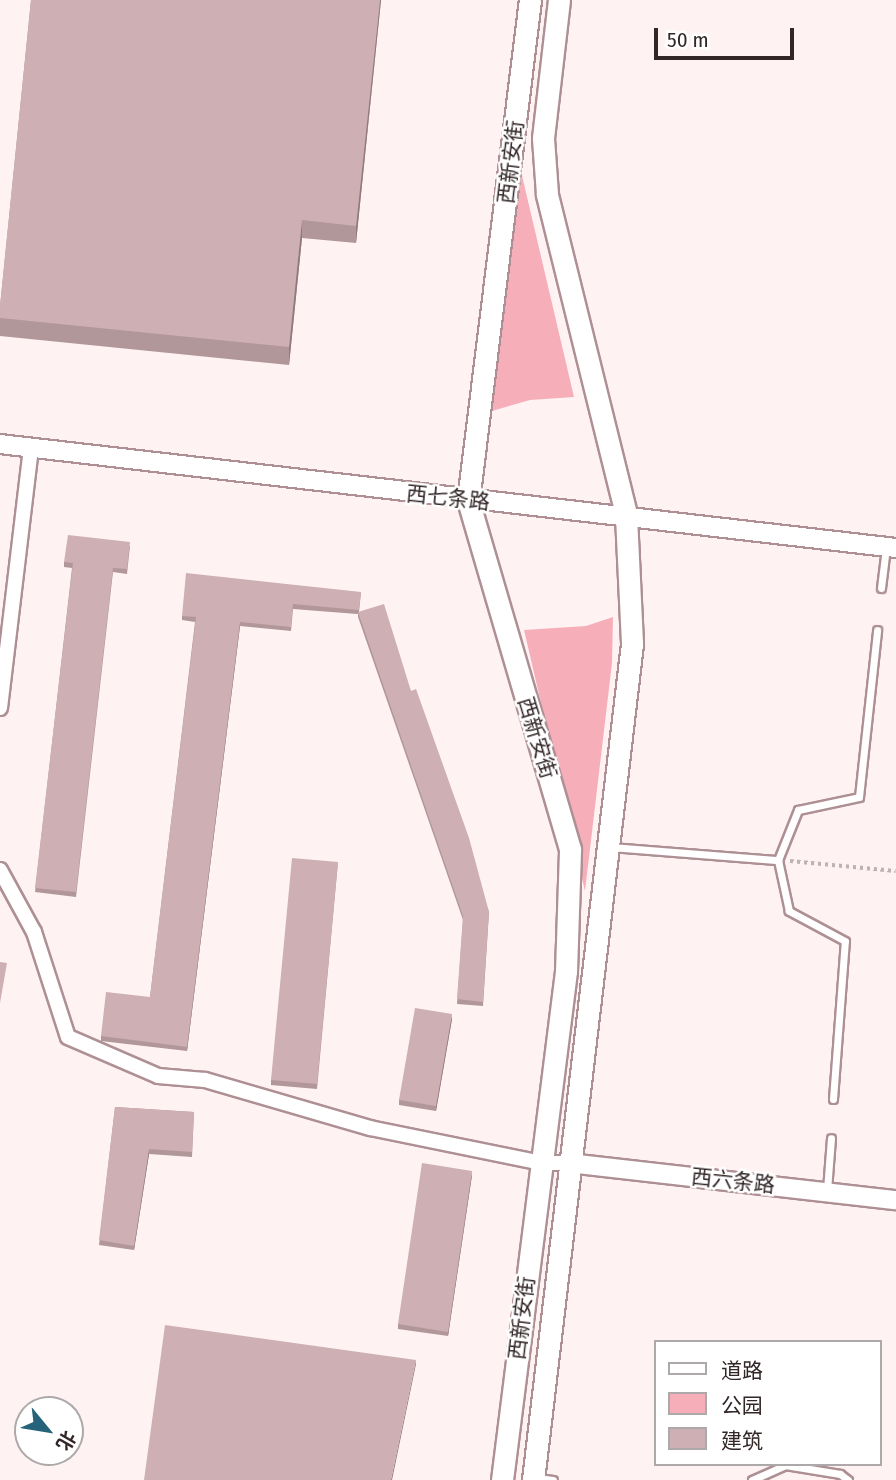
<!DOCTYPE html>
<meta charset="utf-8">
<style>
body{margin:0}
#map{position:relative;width:896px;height:1480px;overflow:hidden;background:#fff2f3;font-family:"Fira Sans Condensed","Noto Sans SC",sans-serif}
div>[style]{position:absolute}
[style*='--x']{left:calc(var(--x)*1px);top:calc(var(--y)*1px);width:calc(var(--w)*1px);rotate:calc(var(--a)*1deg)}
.green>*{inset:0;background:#f6afb8}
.path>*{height:3.5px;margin-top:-1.75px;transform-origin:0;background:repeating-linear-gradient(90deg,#bfb2b3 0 3.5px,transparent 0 7px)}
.roads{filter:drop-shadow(2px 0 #ae9094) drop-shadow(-2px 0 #ae9094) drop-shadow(0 2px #ae9094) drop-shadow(0 -2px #ae9094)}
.service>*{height:7px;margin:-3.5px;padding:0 3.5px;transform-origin:3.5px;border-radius:3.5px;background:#fff}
.minor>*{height:14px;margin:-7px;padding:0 7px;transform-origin:7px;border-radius:7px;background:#fff}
.tertiary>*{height:18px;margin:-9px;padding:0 9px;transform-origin:9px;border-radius:9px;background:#fff}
.secondary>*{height:21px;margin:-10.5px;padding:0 10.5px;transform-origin:10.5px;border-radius:10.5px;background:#fff}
.wall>*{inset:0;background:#b1969a}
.shaded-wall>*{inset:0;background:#907a7d}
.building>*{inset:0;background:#ceafb3}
span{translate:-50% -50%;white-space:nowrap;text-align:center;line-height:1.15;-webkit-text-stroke:5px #fff;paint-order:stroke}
.street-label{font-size:21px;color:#322627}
.legend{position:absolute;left:654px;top:1340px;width:228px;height:126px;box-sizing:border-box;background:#fff;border:2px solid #ada8a9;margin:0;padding:9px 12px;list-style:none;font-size:21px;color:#322627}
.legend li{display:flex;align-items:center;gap:14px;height:35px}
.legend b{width:35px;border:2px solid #ada8a9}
.north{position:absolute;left:14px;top:1396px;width:70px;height:70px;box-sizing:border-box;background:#fff;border:2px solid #ada8a9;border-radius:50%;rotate:120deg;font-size:19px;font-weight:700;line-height:28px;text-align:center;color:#322627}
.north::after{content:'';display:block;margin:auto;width:24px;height:32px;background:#246379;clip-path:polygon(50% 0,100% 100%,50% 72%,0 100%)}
.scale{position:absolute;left:654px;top:28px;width:140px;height:32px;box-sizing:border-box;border:4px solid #322627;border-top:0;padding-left:9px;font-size:21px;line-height:24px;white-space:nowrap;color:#322627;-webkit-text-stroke:5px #fff;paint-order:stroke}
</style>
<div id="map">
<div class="green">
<i style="clip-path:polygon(520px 167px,574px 397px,530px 400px,492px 411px)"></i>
<i style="clip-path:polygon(613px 617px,612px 663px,585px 891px,524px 630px,586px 626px)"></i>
</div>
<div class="path">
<i style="--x:790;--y:861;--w:106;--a:5.4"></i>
</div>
<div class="roads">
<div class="service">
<i style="--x:881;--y:588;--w:41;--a:-83"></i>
<i style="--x:611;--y:847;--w:168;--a:4.5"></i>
<i style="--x:833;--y:1099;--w:158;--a:-85.7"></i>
<i style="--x:845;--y:941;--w:64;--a:-151.8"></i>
<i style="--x:789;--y:911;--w:52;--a:-102.2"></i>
<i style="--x:778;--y:860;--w:54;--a:-68.2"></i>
<i style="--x:798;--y:810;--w:62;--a:-12"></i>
<i style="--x:859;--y:797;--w:168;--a:-83.8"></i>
<i style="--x:827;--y:1190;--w:52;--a:-85.6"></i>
<i style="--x:537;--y:1478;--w:16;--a:7"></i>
<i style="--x:752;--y:1480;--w:36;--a:-24"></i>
<i style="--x:785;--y:1465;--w:56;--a:9.3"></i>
<i style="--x:840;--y:1474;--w:10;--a:37"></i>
</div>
<div class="minor">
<i style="--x:0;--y:708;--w:263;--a:-83.2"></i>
<i style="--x:0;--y:870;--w:71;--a:61.3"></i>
<i style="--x:34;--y:932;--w:110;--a:72.1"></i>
<i style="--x:68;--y:1037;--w:98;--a:23.4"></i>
<i style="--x:158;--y:1076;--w:47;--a:4.9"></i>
<i style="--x:205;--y:1080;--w:172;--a:16.2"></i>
<i style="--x:370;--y:1128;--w:176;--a:11.5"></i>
<i style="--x:542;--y:1163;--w:27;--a:0"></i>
</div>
<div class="tertiary">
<i style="--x:0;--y:444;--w:902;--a:6.62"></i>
<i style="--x:569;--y:1163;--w:329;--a:6.5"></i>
</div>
<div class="secondary">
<i style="--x:502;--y:1480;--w:513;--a:-82.83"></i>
<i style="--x:566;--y:971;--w:122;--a:-88.1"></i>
<i style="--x:570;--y:849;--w:363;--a:-106.3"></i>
<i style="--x:468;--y:501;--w:505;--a:-82.95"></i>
<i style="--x:533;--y:1480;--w:843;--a:-83.25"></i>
<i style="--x:632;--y:643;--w:129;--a:-92.7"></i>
<i style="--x:626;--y:514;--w:330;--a:-103.9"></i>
<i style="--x:547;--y:194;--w:56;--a:-94.1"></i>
<i style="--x:543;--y:138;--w:139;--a:-83.4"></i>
</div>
</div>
<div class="wall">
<i style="clip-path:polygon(31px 0,381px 0,356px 243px,302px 238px,289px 365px,0 336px,0 306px)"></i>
<i style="clip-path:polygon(130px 546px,127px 574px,113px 572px,76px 897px,35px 892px,72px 568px,64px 567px,64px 562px)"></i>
<i style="clip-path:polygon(361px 592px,359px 612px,411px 691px,489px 912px,483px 1006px,457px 1004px,463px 920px,358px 617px,358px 614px,293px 609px,291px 631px,240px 626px,187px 1051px,101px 1041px,101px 1036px,150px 997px,195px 622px,182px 620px,182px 616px)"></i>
<i style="clip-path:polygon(338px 862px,317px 1089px,271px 1085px,271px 1080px)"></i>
<i style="clip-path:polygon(452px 1019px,436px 1111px,399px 1105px,399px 1100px)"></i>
<i style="clip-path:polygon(115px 1107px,194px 1112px,192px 1157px,149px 1154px,134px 1250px,99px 1245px)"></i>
<i style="clip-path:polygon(472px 1175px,448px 1336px,398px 1329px,398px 1324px)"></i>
</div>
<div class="shaded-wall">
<i style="clip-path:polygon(380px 0,381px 0,356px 243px,356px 226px)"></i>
<i style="clip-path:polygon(302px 220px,302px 238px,289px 365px,289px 347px)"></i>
<i style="clip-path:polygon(240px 622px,240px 626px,187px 1051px,187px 1047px)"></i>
<i style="clip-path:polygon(452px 1014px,452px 1019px,436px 1111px,436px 1106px)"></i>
<i style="clip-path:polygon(149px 1149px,149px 1154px,134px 1250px,134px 1246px)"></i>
<i style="clip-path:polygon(472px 1171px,472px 1175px,448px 1336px,448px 1332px)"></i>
<i style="clip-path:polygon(416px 1360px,416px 1364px,392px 1480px,391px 1480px)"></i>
</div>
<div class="building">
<i style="clip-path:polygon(31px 0,380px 0,356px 226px,302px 220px,289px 347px,0 318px,0 306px)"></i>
<i style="clip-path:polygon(68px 535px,130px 542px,127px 569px,113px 568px,76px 892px,35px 888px,73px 563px,64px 562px)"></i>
<i style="clip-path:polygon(186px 573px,361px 592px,359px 610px,293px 604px,291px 627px,240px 622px,187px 1047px,101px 1036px,106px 992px,150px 997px,196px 617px,182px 616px)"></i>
<i style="clip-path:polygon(384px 604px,411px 691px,416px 689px,469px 838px,489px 912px,483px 1002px,457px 999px,463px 916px,358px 612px)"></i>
<i style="clip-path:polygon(292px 858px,338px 862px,317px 1084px,271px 1080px)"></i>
<i style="clip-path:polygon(0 962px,7px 963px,0 1003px)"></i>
<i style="clip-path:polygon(415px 1008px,452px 1014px,436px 1106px,399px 1100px)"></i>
<i style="clip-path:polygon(115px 1107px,194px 1112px,192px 1152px,149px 1149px,134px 1246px,99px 1240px)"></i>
<i style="clip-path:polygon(422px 1163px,472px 1171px,448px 1332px,398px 1324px)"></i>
<i style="clip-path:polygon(165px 1325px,416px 1360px,391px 1480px,144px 1480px)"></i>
</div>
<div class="street-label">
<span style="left:511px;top:162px;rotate:-83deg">西新安街</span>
<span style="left:448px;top:498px;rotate:6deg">西七条路</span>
<span style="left:537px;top:738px;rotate:73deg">西新安街</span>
<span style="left:733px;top:1181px;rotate:6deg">西六条路</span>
<span style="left:522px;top:1318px;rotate:-83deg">西新安街</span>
</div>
<ul class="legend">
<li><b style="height:9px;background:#fff"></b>道路</li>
<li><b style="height:19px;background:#f6afb8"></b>公园</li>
<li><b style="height:19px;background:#ceafb3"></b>建筑</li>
</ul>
<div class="north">北</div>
<div class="scale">50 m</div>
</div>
